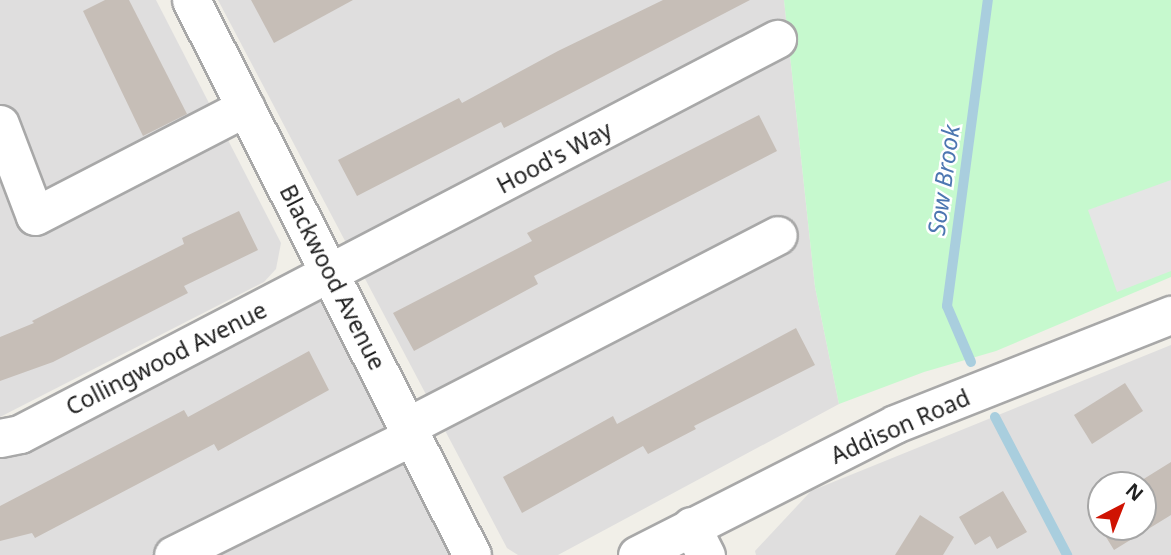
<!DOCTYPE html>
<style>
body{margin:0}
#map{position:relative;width:1171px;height:555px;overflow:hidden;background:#f1efe8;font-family:"Noto Sans",sans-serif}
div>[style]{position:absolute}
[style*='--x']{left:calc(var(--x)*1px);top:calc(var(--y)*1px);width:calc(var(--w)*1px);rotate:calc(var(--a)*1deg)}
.residential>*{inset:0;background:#dfdede}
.park>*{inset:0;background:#c6f9ce}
.parking>*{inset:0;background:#e5e5e5}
.stream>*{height:10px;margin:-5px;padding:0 5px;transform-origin:5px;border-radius:5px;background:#a9cede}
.building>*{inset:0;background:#c6beb7}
.roads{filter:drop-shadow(2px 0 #a8a8a8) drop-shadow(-2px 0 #a8a8a8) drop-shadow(0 2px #a8a8a8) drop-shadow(0 -2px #a8a8a8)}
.minor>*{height:37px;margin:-18.5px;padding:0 18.5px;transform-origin:18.5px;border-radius:18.5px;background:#fff}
span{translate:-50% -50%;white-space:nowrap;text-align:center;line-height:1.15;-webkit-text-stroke:5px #fff;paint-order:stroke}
.street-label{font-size:23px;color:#212121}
.water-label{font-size:24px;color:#4d77b1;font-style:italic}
.north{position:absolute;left:1087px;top:471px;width:70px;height:70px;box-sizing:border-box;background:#fff;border:2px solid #a6a6a6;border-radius:50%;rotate:42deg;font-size:19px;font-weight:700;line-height:28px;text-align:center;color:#212121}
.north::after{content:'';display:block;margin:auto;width:24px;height:32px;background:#cf1302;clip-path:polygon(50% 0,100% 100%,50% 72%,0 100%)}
</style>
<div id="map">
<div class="residential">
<i style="clip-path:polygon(0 0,156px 0,281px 243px,276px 269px,264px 282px,0 417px)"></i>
<i style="clip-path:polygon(218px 0,784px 0,815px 287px,839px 404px,558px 555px,518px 555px,507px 548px)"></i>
<i style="clip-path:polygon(325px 297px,458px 555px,0 555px,0 458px)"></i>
<i style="clip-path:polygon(evenodd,1171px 345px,1171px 555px,756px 555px,755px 551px,811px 491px,1171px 345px,1101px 485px,1143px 485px,1143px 527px,1101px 527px,1101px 485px)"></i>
</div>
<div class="park">
<i style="clip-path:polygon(784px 0,1171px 0,1171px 277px,996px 351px,924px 372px,839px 404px,815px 287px)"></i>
</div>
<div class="parking">
<i style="clip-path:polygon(1171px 180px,1171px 271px,1117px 292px,1088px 210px)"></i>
</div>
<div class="stream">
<i style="--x:971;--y:362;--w:61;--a:-113.2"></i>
<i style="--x:947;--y:306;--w:309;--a:-82.4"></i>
<i style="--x:995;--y:417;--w:156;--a:62.4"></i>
</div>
<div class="building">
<i style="clip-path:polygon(105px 0,129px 0,187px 114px,143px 136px,83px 11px)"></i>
<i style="clip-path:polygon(251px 0,353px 0,274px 43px)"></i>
<i style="clip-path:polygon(663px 0,750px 0,504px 128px,501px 122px,357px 196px,338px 160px,459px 98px,462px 103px,558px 51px)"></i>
<i style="clip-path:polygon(759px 115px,777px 151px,534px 276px,538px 284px,414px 351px,393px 313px,532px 241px,527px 233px)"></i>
<i style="clip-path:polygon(239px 211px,258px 250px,184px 286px,188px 293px,133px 321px,53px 362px,0 381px,0 337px,34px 323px,32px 321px,184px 244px,182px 238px)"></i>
<i style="clip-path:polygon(796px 328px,815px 365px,694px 426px,696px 429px,648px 454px,643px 446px,522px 513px,503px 477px,613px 416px,617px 424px)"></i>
<i style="clip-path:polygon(309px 351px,329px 390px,218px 451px,214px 444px,35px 538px,32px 533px,0 541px,0 506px,184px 410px,188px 417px)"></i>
<i style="clip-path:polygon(1125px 383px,1143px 411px,1092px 444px,1074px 415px)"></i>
<i style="clip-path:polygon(1171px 462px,1171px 515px,1114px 550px,1090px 511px,1101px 504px,1101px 527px,1143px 527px,1143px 485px,1134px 485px)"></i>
<i style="clip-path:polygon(1003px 491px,1027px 532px,997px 549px,990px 536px,975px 545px,959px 517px)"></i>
<i style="clip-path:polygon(920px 515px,954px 537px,943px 555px,895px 555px)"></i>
</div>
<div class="roads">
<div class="minor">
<i style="--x:191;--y:0;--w:622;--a:63.15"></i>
<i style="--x:0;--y:124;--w:98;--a:69.2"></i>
<i style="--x:35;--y:216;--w:237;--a:-27.3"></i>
<i style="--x:408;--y:426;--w:416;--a:-27.3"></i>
<i style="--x:0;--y:438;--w:20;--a:-11"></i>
<i style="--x:20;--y:434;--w:854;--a:-27.56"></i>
<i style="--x:691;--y:526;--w:33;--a:63"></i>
<i style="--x:173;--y:555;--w:268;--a:-26.4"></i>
<i style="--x:637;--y:555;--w:289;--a:-26.9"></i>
<i style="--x:895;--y:424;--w:297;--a:-21.6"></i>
</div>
</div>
<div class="street-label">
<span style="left:554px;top:157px;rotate:-28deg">Hood's Way</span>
<span style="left:333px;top:277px;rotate:63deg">Blackwood Avenue</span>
<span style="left:166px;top:358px;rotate:-27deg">Collingwood Avenue</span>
<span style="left:900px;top:426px;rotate:-24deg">Addison Road</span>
</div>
<div class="water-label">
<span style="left:943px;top:180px;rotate:-82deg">Sow Brook</span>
</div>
<div class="north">N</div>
</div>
